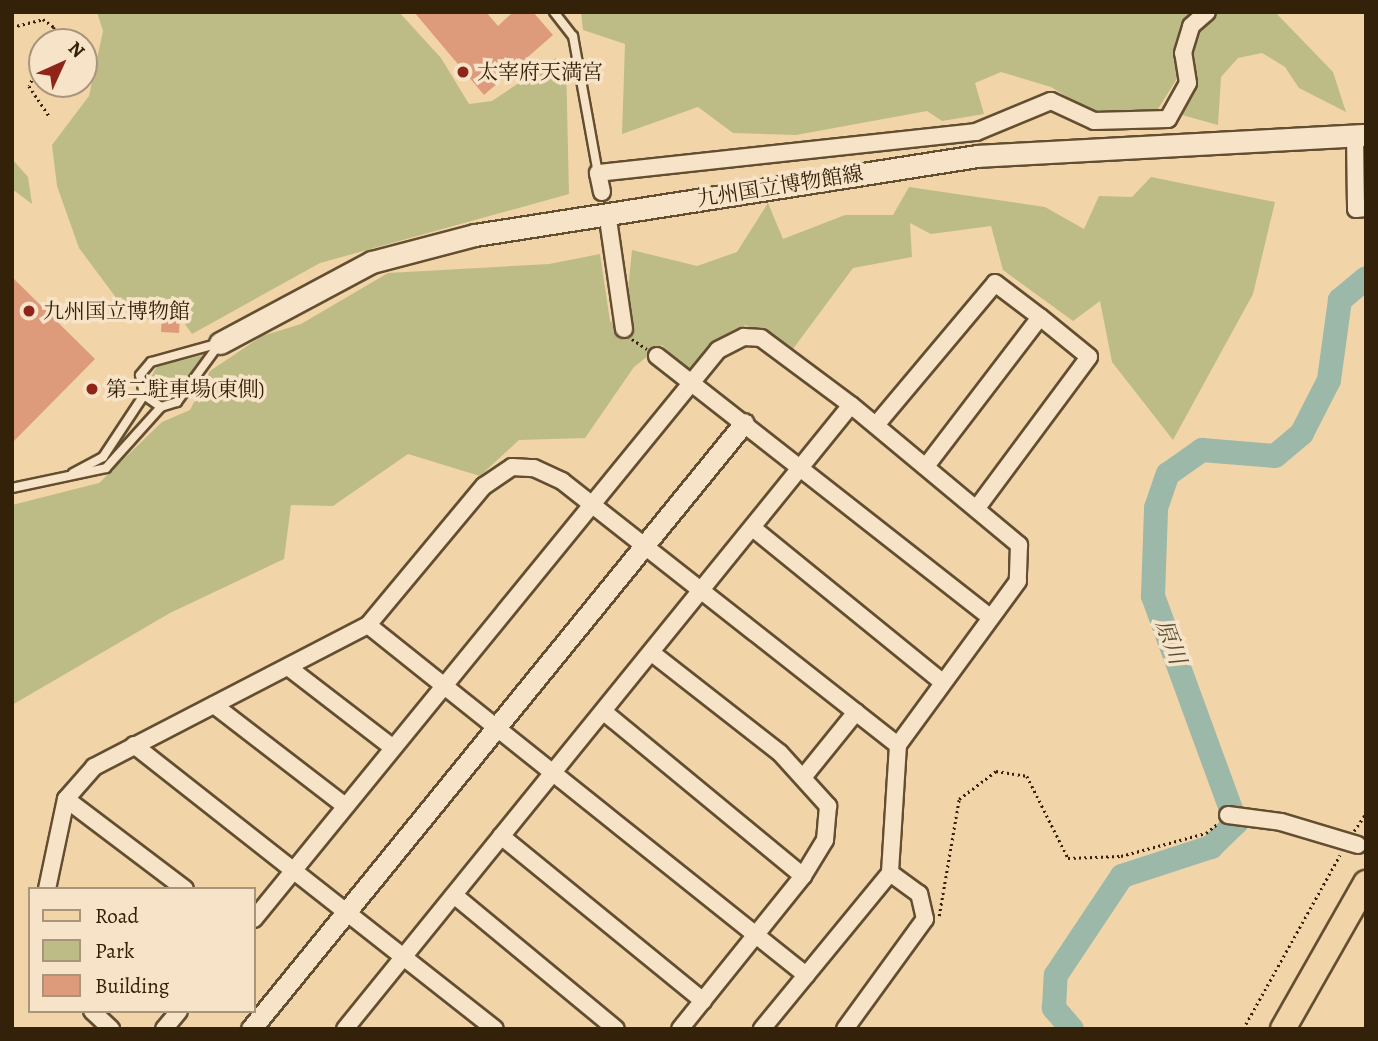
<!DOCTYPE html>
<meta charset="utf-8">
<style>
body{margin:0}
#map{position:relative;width:1378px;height:1041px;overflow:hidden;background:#f2d4a9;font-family:Alegreya,"Noto Serif JP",serif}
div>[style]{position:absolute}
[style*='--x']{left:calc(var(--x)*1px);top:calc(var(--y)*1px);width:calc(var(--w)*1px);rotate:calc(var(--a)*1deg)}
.green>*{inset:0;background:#bdbc86}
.river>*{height:24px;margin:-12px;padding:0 12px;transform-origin:12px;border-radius:12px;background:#9bb8a8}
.building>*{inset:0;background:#dd9b7b}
.path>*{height:2.5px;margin-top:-1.25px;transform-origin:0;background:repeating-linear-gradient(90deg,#332109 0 2px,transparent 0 5.5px)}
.roads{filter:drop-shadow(2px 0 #634e31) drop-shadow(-2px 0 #634e31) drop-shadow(0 2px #634e31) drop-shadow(0 -2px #634e31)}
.service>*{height:8px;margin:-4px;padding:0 4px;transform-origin:4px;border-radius:4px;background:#f7e3c7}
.minor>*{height:16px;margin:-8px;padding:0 8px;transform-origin:8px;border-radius:8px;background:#f7e3c7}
.tertiary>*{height:19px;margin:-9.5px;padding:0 9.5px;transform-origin:9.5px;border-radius:9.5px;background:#f7e3c7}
.secondary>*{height:21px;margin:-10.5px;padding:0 10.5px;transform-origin:10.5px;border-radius:10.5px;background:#f7e3c7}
.primary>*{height:24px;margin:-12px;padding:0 12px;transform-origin:12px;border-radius:12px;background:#f2d4a9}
.dots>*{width:19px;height:19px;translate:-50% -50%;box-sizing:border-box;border:4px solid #f7e3c7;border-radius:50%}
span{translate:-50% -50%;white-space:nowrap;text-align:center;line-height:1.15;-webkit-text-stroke:7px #f7e3c7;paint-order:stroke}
.poi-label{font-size:21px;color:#332109}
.left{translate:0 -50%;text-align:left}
.street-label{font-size:21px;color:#332109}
.water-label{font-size:23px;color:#524e39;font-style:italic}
.frame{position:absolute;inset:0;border:14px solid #332109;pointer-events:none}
.legend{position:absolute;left:28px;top:887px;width:228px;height:126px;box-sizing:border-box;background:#f7e3c7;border:2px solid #a9957b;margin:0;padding:9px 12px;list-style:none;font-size:21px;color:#332109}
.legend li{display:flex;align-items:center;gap:14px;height:35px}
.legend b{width:35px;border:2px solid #a9957b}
.north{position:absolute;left:28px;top:28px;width:70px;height:70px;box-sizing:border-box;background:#f7e3c7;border:2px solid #a9957b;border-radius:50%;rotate:45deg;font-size:19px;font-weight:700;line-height:28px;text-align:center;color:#332109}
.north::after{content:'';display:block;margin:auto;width:24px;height:32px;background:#8f2418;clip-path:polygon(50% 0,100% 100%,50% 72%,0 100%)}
</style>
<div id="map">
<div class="green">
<i style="clip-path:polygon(97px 12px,399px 12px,441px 58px,469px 104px,492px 101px,556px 58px,566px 61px,569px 194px,320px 263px,192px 334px,173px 307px,149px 320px,117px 299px,79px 248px,57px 186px,52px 145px,89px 96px,103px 31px)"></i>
<i style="clip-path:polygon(581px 12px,1197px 12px,1183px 31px,1178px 77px,1158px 109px,1095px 114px,1051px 87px,1001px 72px,975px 83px,984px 114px,942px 121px,927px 111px,796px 135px,733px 133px,698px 107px,622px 134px,625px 44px,583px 30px)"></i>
<i style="clip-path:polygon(1214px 12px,1275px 12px,1333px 72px,1346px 112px,1299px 88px,1285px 67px,1262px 53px,1238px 58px,1221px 77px,1218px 125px,1182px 115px,1194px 72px,1187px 51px,1195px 29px)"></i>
<i style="clip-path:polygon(12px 159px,28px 177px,32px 204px,12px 189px)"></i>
<i style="clip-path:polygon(1151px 177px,1275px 202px,1253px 294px,1173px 440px,1112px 362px,1100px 301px,1073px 321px,1003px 270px,991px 226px,931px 234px,910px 223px,912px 257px,853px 268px,793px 349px,745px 325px,688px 372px,662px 345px,634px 367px,585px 438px,519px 440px,480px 476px,408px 454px,333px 506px,291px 505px,284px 559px,170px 613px,12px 705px,12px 505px,99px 483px,162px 422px,190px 410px,210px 371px,262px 336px,301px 324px,388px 273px,549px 264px,600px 254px,610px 321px,624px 330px,632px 250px,697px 266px,737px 252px,768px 203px,783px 239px,845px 215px,893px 215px,909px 187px,1045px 207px,1084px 229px,1099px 196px,1132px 197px)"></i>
<i style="clip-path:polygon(203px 355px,175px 394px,157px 396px,147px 385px,157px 366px)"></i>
</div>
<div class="river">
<i style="--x:1072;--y:1029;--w:28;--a:-131"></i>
<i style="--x:1054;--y:1008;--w:33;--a:-87"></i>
<i style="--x:1056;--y:975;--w:119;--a:-56.3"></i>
<i style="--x:1122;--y:876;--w:94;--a:-18"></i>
<i style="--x:1211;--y:847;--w:35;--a:-44"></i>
<i style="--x:1236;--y:823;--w:242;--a:-110.1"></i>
<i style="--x:1153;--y:596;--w:88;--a:-88"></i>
<i style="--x:1156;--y:508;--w:36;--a:-71"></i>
<i style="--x:1168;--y:474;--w:42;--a:-35.2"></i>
<i style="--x:1202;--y:450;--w:73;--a:4.7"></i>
<i style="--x:1275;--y:456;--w:35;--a:-40"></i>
<i style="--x:1302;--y:433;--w:59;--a:-63"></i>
<i style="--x:1329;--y:380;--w:81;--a:-82.2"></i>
<i style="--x:1340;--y:300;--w:34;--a:-40"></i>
</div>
<div class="building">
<i style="clip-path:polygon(414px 12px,486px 12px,498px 26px,513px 12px,533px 12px,553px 35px,484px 95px)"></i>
<i style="clip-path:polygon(12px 277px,95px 359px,12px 443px)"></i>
<i style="clip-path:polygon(162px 312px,180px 313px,179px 333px,161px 332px)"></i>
</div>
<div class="path">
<i style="--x:12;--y:27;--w:32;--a:-14"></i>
<i style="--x:43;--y:19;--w:14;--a:36"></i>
<i style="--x:54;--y:27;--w:15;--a:86"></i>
<i style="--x:42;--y:61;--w:28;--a:117"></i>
<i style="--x:29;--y:86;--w:37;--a:56"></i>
<i style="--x:632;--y:339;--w:18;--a:34"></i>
<i style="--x:1354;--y:831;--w:22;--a:-56"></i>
<i style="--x:939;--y:916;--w:119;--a:-80.3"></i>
<i style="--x:959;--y:799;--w:46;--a:-37.1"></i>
<i style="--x:996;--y:771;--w:31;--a:9"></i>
<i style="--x:1027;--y:776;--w:92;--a:63.4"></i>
<i style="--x:1068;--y:858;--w:53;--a:-2.2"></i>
<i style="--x:1121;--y:856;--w:88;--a:-15.1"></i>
<i style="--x:1206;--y:833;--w:14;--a:-39"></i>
<i style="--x:1243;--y:1029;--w:199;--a:-60.9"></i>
</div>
<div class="roads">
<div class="service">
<i style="--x:554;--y:12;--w:31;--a:52"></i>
<i style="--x:573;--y:36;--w:139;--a:79.7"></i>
<i style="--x:220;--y:343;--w:73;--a:126.1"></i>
<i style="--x:177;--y:402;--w:17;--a:163"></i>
<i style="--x:161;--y:407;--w:21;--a:-145"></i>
<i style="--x:144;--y:395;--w:20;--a:-101"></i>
<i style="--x:140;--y:375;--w:17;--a:-50"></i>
<i style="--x:151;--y:362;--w:72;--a:-15.4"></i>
<i style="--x:73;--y:473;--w:34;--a:-28"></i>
<i style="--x:103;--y:457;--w:74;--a:-56.5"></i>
<i style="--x:12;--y:488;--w:96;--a:-12"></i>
<i style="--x:106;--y:468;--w:82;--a:-48"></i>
</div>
<div class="minor">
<i style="--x:1355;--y:135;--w:74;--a:89.2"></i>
<i style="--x:1356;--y:209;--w:10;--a:-6"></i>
<i style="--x:602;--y:192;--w:19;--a:-102"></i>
<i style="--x:598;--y:173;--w:380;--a:-6.2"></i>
<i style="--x:976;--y:132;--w:81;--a:-22.5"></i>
<i style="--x:1051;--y:101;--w:47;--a:24.9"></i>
<i style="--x:1094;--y:121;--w:74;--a:-1.5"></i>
<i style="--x:1168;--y:119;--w:41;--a:-60.9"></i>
<i style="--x:1188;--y:83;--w:30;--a:-99"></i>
<i style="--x:1183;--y:53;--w:28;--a:-73"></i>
<i style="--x:1191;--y:26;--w:21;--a:-41"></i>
<i style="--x:609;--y:226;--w:104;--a:81.7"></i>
<i style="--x:657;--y:356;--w:421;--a:38.1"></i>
<i style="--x:876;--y:425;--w:185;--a:-50"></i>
<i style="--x:995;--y:283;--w:56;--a:37.1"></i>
<i style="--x:1040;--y:317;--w:63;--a:39.2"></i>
<i style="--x:1089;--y:357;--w:184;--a:126.6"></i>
<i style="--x:927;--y:465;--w:186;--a:-52.6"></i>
<i style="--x:754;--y:529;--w:241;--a:39.1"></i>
<i style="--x:368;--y:625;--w:561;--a:38.63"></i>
<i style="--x:652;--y:653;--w:162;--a:38"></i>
<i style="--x:780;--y:753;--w:72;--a:47.8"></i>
<i style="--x:828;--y:806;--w:34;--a:95"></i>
<i style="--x:825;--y:840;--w:42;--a:121.4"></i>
<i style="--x:803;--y:876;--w:196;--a:128.8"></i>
<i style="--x:288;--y:667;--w:131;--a:37.6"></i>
<i style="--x:214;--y:705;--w:165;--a:37.6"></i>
<i style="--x:604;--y:712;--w:258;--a:39.5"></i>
<i style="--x:134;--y:745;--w:459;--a:38.2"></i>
<i style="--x:805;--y:775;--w:81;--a:-51"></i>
<i style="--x:66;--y:799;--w:149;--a:37.1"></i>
<i style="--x:1228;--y:815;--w:53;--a:7.5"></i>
<i style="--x:1281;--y:822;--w:80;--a:16.6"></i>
<i style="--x:501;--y:836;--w:261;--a:39.2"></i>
<i style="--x:47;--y:889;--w:92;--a:-78.1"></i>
<i style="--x:66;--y:799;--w:43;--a:-48.8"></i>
<i style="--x:94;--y:767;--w:309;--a:-27.4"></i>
<i style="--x:368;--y:625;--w:181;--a:-50.2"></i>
<i style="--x:484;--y:486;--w:34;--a:-34"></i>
<i style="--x:512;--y:467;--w:22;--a:3"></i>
<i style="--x:534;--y:468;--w:31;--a:25"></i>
<i style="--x:562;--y:481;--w:427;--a:38.2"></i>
<i style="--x:454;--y:895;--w:210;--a:39.6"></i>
<i style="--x:254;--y:919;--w:734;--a:-50.8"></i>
<i style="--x:718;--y:350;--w:29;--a:-27"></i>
<i style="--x:744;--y:337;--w:17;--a:3"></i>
<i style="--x:761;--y:338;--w:112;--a:36.7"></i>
<i style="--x:92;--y:1011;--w:26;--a:43"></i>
<i style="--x:164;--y:1029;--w:23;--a:-50"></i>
<i style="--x:345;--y:1029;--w:803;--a:-50.96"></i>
<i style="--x:851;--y:405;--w:219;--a:39.8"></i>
<i style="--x:1019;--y:545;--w:36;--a:92"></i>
<i style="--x:1018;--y:581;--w:203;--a:126.2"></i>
<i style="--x:898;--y:745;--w:128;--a:93.6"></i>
<i style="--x:890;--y:873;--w:202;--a:129.4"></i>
<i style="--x:845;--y:1029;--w:136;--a:-54"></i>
<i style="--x:925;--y:919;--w:26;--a:-103"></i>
<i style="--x:919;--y:894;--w:36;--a:-144"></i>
</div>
<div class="tertiary">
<i style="--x:251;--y:1029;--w:781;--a:-50.87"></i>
</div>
<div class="secondary">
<i style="--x:220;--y:343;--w:172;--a:-28.1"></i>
<i style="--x:372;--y:262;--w:106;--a:-14.7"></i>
<i style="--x:475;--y:235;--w:508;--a:-8.94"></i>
<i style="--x:977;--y:156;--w:390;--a:-3.1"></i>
</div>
<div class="primary">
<i style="--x:1283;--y:1029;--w:168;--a:-60.4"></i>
</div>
</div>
<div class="dots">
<i style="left:463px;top:72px;background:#8f2418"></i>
<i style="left:29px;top:311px;background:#8f2418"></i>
<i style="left:92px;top:389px;background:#8f2418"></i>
</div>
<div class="poi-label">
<span class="left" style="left:477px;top:72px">太宰府天満宮</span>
<span class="left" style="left:43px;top:311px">九州国立博物館</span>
<span class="left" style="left:106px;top:389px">第二駐車場(東側)</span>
</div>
<div class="street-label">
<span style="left:780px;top:186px;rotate:-9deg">九州国立博物館線</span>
</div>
<div class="water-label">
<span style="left:1170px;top:642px;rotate:70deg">原川</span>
</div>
<div class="frame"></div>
<ul class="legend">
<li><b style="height:9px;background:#f2d4a9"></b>Road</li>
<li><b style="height:19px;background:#bdbc86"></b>Park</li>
<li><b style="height:19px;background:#dd9b7b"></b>Building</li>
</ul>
<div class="north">N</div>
</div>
